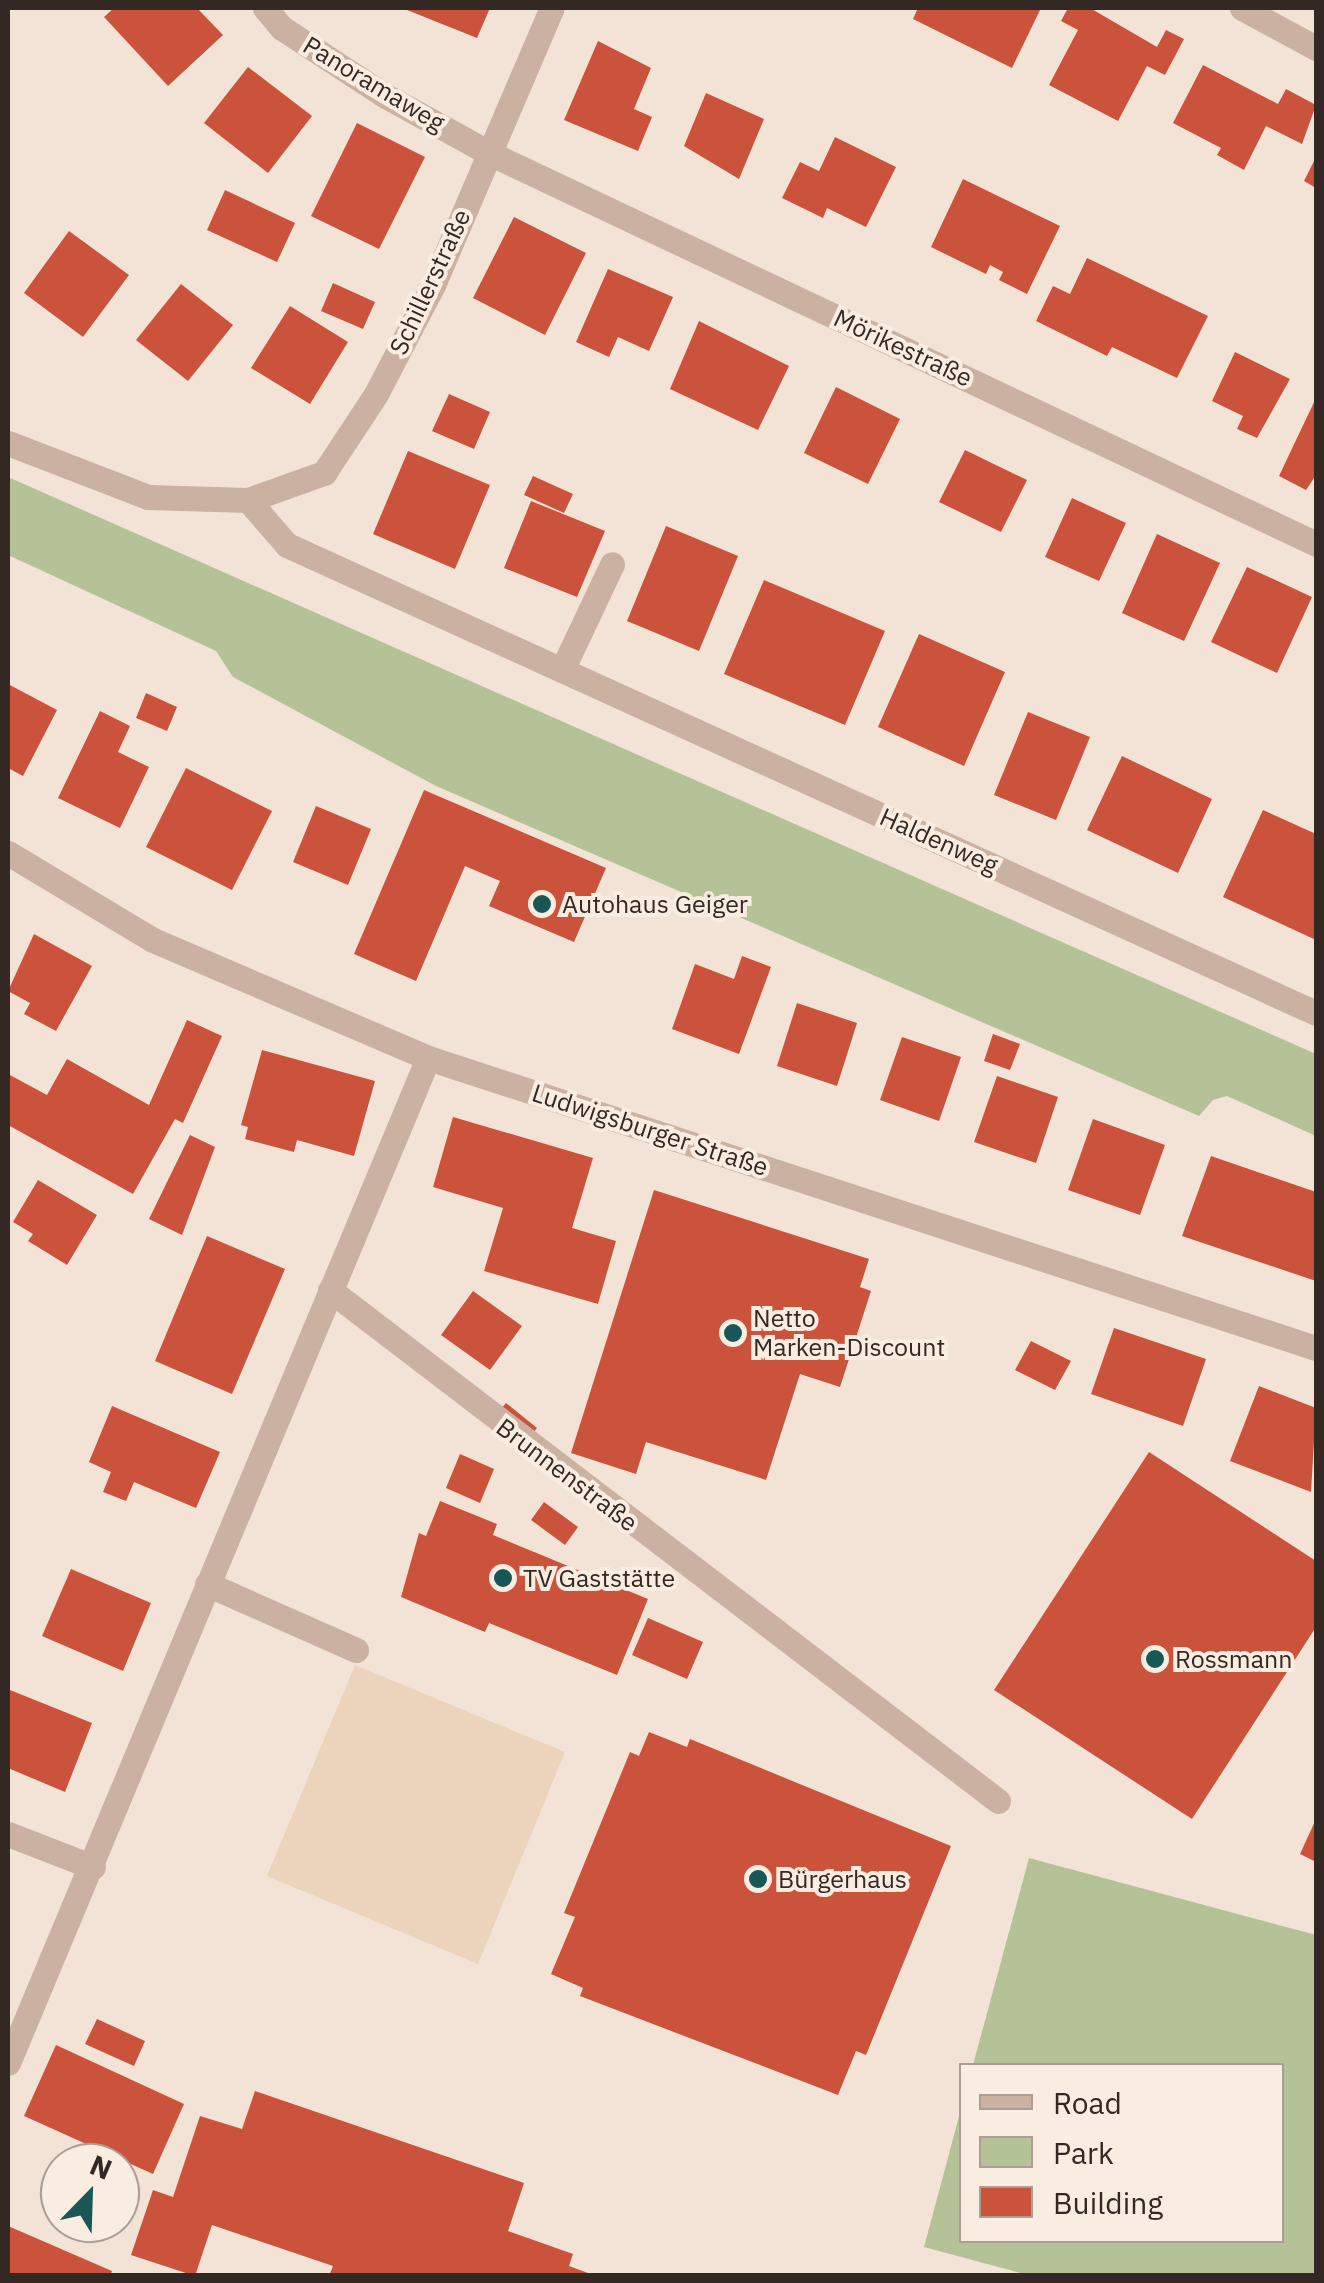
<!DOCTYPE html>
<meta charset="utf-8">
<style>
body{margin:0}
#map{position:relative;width:1324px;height:2283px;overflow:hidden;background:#f2e3d6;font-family:"IBM Plex Sans",sans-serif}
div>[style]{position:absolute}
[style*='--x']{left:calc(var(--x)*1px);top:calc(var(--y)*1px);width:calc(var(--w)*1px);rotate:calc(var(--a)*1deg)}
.green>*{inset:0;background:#b5c196}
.plaza>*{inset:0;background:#ebd3bc}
.building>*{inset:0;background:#cb533b}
.minor>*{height:25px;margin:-12.5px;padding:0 12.5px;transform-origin:12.5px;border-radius:12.5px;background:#cab1a2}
.dots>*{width:28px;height:28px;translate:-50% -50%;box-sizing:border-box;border:5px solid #f9ede2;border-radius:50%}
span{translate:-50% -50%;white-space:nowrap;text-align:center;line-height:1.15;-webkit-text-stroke:8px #f9ede2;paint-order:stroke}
.street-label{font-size:25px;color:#342825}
.poi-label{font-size:25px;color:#342825}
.left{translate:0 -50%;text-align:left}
.frame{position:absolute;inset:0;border:10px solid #342825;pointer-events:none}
.legend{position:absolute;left:959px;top:2063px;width:325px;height:180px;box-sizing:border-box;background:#f9ede2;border:2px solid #aa9e96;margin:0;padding:12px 18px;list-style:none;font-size:30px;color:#342825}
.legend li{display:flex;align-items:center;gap:20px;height:50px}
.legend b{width:50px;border:2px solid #aa9e96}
.north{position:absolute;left:40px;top:2143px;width:100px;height:100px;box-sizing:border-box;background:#f9ede2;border:2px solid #aa9e96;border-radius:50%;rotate:23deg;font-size:28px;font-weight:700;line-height:40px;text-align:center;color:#342825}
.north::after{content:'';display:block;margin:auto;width:35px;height:45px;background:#195756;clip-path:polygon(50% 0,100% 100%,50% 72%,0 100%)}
</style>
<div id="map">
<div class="green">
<i style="clip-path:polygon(8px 477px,1316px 1054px,1316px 1136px,1227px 1096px,1213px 1100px,1199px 1116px,436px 786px,233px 677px,216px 651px,8px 555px)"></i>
<i style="clip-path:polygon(1029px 1858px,1316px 1935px,1316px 2275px,1028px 2275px,924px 2247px,961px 2109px,962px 2240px,1282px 2240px,1282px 2066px,973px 2065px)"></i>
</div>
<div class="plaza">
<i style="clip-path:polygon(355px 1665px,565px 1752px,478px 1964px,267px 1876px)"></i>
</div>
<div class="building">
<i style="clip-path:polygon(114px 8px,197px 8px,223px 35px,168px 86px,104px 17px)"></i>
<i style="clip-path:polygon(402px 8px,490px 8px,477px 38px)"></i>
<i style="clip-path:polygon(918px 8px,1041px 8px,1012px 68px,913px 19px)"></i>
<i style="clip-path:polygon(1068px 8px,1090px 8px,1157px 47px,1166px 30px,1184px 39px,1165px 75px,1147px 66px,1118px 121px,1049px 85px,1078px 30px,1061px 21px)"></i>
<i style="clip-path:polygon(598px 41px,651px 68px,634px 109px,652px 117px,638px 151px,564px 120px)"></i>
<i style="clip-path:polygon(1203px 65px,1278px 104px,1286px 89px,1316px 105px,1302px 144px,1266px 126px,1244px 170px,1217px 155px,1221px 148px,1173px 123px)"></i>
<i style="clip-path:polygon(248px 67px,312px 116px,268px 173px,204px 123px)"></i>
<i style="clip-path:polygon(706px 93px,764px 119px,739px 179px,684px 146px)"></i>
<i style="clip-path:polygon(357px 123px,425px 157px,379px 249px,311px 216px)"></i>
<i style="clip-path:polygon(835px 137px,896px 167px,866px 227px,827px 208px,823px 218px,782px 198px,800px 162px,819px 171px)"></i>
<i style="clip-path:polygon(1316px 157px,1316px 188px,1304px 181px)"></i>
<i style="clip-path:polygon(963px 179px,1060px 226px,1027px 294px,999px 280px,1003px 272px,990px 265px,986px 274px,931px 247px)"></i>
<i style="clip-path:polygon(225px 190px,295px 223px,277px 262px,207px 230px)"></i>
<i style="clip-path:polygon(514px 217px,586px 253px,545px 335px,473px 298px)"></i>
<i style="clip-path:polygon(69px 231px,129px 275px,83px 337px,24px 293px)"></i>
<i style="clip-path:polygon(1087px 258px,1208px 316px,1177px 378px,1112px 347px,1107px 356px,1036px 321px,1053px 286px,1070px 294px)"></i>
<i style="clip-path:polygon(608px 269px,673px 297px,649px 351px,618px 337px,609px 357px,576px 342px)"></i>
<i style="clip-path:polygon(333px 283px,375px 302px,363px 329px,321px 311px)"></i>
<i style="clip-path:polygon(181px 284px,233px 325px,188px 381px,136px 340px)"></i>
<i style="clip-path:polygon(290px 306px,348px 342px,310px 404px,251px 368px)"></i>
<i style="clip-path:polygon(699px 321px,789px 366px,758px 430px,670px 389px)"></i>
<i style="clip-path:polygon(1235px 352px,1290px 379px,1257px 438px,1237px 429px,1243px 416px,1212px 401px)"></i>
<i style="clip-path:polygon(836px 387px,900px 419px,868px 484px,804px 453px)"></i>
<i style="clip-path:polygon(449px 394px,490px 412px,474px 449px,432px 431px)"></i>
<i style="clip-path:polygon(1316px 398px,1316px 475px,1306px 490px,1279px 476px)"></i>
<i style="clip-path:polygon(965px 450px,1027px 480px,1001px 532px,939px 502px)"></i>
<i style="clip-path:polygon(408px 451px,490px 485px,455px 569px,373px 534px)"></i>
<i style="clip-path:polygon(533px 476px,573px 494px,564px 513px,524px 495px)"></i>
<i style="clip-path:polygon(1072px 498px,1126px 523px,1099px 581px,1045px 557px)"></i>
<i style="clip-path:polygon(531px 501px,605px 531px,577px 597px,504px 568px)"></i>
<i style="clip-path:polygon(666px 526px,738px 556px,699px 651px,627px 621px)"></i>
<i style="clip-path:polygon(1157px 534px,1220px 563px,1184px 641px,1122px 613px)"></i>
<i style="clip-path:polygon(1247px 567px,1312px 597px,1277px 673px,1211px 642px)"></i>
<i style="clip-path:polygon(764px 580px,885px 631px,845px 725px,724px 674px)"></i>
<i style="clip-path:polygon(919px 634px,1005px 672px,964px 766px,878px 727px)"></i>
<i style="clip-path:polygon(8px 684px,57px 710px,23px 776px,8px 768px)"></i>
<i style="clip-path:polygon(146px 693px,177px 707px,167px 731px,136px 718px)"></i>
<i style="clip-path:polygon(100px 711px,130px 726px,118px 752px,149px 767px,120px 828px,58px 798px)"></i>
<i style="clip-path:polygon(1028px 712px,1090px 737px,1056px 820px,994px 795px)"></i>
<i style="clip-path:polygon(1122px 756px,1212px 799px,1178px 873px,1087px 830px)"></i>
<i style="clip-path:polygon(186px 768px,272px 811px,232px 890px,146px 847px)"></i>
<i style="clip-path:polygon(424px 790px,606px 868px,574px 942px,489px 906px,500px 881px,465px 866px,416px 981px,354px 954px)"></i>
<i style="clip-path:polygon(316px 806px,371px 829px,348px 885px,293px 862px)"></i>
<i style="clip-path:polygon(1263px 810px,1316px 834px,1316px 940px,1223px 897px)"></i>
<i style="clip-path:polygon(34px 934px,92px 966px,56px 1031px,24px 1014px,30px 1003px,8px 991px)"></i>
<i style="clip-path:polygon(742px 956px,771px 967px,739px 1054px,672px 1029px,695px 964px,734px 979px)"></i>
<i style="clip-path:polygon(797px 1003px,857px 1023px,837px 1086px,777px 1066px)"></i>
<i style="clip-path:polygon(187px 1020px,222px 1036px,183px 1123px,175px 1119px,133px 1194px,8px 1125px,8px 1074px,47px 1095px,67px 1059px,149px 1105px)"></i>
<i style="clip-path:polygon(993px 1034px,1020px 1044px,1010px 1070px,984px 1061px)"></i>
<i style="clip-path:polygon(902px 1037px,961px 1057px,939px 1121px,880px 1100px)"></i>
<i style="clip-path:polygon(262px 1050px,375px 1081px,354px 1156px,297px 1140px,294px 1152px,245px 1139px,248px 1127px,241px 1125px)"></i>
<i style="clip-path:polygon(997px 1076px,1058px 1097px,1036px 1163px,974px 1142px)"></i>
<i style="clip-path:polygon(453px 1117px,593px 1158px,572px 1228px,616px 1241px,598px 1304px,484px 1271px,503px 1208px,433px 1187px)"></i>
<i style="clip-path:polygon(1093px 1119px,1165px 1145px,1140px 1215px,1068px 1190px)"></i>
<i style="clip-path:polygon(190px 1135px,215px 1147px,182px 1235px,149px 1219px)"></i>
<i style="clip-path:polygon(1211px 1156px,1316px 1192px,1316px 1281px,1182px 1236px)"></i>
<i style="clip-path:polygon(38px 1180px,97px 1215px,67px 1265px,28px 1241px,33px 1234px,13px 1222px)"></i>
<i style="clip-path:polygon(654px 1190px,869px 1259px,860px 1287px,871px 1291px,840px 1387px,800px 1374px,766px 1480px,646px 1442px,636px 1474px,571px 1453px)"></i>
<i style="clip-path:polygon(207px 1236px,285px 1269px,232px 1394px,155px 1361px)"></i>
<i style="clip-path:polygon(473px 1291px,522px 1326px,490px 1370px,441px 1335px)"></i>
<i style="clip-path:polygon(1114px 1328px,1206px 1359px,1183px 1426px,1091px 1394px)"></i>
<i style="clip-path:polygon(1031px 1341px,1071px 1361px,1055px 1390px,1015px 1370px)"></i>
<i style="clip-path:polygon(1259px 1386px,1316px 1408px,1311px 1492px,1230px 1461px)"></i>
<i style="clip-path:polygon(506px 1403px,537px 1428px,526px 1442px,495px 1416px)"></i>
<i style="clip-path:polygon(112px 1406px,220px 1452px,196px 1508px,134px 1482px,126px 1501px,103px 1492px,111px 1472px,89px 1462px)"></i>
<i style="clip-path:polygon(1149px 1452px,1316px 1561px,1316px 1627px,1192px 1819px,994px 1690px)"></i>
<i style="clip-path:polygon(460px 1454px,494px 1469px,480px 1503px,446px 1488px)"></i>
<i style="clip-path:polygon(440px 1501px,497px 1524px,493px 1535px,648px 1599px,617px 1675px,489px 1623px,485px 1632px,401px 1597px,419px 1533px,426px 1536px)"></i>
<i style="clip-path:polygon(544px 1502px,578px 1527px,565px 1545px,531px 1520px)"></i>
<i style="clip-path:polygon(71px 1569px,151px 1603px,123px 1671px,42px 1636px)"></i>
<i style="clip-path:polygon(648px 1618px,703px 1642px,687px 1679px,632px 1655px)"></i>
<i style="clip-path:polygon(10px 1690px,92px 1723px,65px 1792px,8px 1768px)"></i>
<i style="clip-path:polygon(649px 1732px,687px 1747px,690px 1739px,951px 1846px,866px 2055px,856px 2051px,838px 2095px,580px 1996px,583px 1988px,551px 1974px,575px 1917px,564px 1913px,630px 1752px,639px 1756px)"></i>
<i style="clip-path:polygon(1316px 1819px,1316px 1862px,1300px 1854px)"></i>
<i style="clip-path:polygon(97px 2019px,145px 2041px,134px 2066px,85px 2044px)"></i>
<i style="clip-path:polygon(56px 2045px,184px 2104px,153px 2174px,24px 2116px)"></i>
<i style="clip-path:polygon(255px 2091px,524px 2183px,508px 2231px,573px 2254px,569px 2266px,596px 2276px,329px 2276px,333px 2266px,212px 2225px,195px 2276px,131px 2255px,153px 2190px,173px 2197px,200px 2116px,242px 2129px)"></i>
<i style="clip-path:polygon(8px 2226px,112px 2271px,110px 2276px,8px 2276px)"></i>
</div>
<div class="minor">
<i style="--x:265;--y:8;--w:26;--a:50"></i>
<i style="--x:282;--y:28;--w:122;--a:33.3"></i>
<i style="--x:384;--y:95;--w:120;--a:28.9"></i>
<i style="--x:489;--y:153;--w:915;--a:25.3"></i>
<i style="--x:1242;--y:8;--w:84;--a:28.4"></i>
<i style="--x:8;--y:443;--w:150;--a:21.1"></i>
<i style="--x:148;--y:497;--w:100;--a:1.7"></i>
<i style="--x:248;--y:500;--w:60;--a:49.1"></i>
<i style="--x:287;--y:545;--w:1130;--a:24.46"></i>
<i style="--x:248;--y:500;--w:81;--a:-19.6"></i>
<i style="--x:324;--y:473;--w:95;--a:-56.6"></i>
<i style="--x:376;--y:394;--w:123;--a:-62.4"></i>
<i style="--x:433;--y:285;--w:301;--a:-66.8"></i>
<i style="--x:562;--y:670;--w:117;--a:-64.7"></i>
<i style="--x:8;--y:853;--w:169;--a:31"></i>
<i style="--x:153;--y:940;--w:299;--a:23.2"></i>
<i style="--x:428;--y:1058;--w:934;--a:18.09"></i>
<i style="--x:330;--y:1290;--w:841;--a:37.41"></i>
<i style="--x:207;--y:1584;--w:163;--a:23.9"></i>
<i style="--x:8;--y:1834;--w:91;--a:21.2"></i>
<i style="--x:8;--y:2063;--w:1089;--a:-67.32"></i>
</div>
<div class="dots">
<i style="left:542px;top:904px;background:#195756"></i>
<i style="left:733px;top:1333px;background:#195756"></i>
<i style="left:503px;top:1578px;background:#195756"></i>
<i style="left:1155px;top:1659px;background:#195756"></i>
<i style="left:758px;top:1879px;background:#195756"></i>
</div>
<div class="street-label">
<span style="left:374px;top:84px;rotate:31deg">Panoramaweg</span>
<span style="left:430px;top:282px;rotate:-65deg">Schillerstraße</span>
<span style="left:903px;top:348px;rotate:25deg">Mörikestraße</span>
<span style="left:939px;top:841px;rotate:24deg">Haldenweg</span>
<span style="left:650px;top:1130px;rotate:18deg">Ludwigsburger Straße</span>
<span style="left:567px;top:1475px;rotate:37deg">Brunnenstraße</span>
</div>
<div class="poi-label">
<span class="left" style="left:562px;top:904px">Autohaus Geiger</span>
<span class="left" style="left:753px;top:1333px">Netto<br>Marken-Discount</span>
<span class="left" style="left:523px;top:1578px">TV Gaststätte</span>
<span class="left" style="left:1175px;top:1659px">Rossmann</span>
<span class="left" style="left:778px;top:1879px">Bürgerhaus</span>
</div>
<div class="frame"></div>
<ul class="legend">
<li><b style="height:12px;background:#cab1a2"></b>Road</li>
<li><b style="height:28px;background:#b5c196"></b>Park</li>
<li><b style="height:28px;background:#cb533b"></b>Building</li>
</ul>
<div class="north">N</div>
</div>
